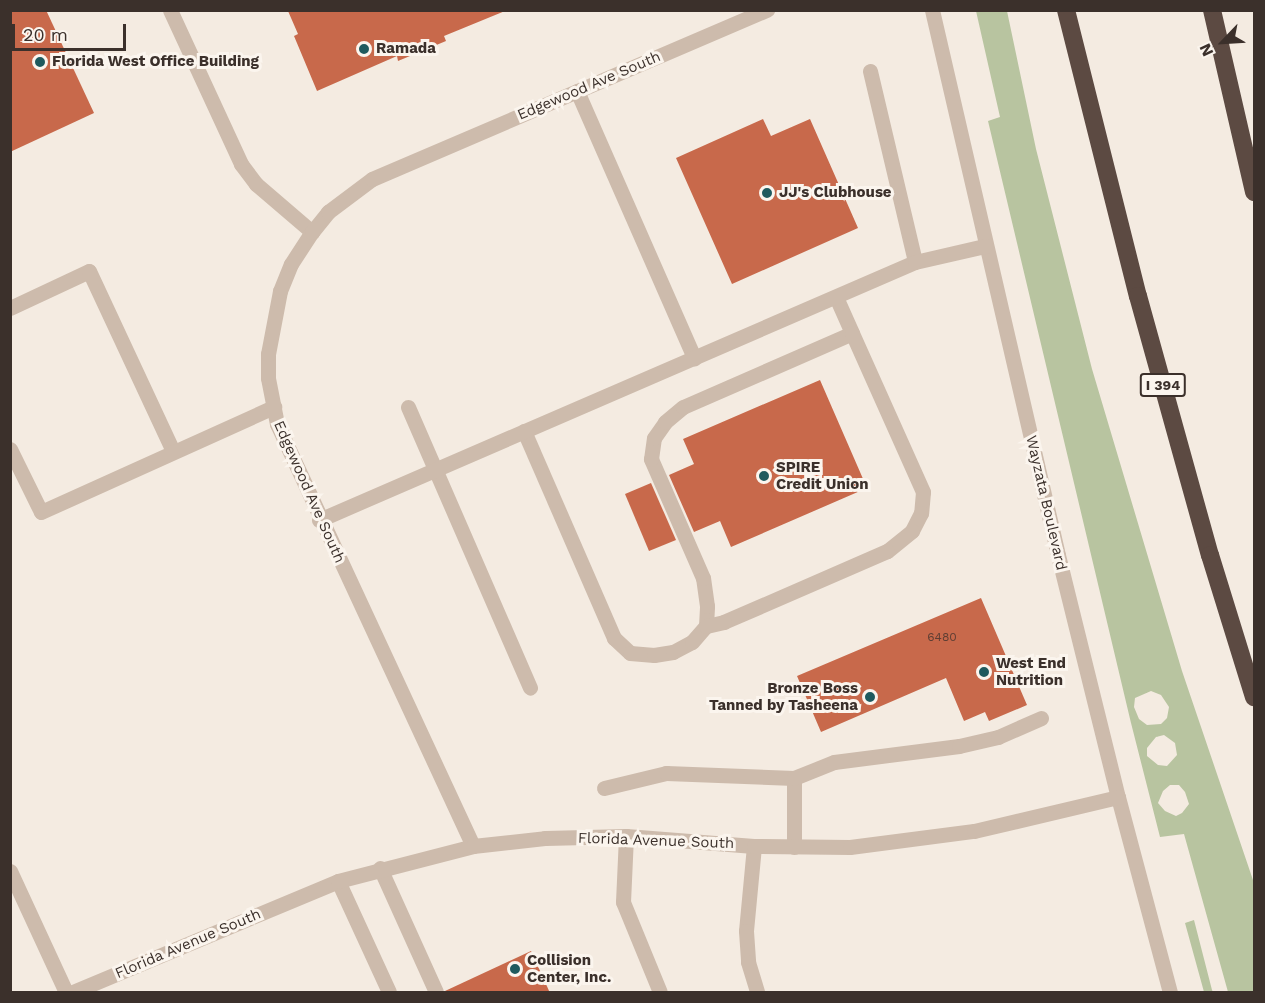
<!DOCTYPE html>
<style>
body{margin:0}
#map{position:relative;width:1265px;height:1003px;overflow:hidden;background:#f4ebe1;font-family:"Work Sans",sans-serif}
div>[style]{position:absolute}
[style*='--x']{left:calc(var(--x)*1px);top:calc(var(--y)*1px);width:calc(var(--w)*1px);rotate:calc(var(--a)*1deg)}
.green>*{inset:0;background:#b8c4a0}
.building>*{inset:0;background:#c8694b}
.minor>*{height:15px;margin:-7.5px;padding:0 7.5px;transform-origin:7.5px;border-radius:7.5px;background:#cdbbac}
.highway>*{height:18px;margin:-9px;padding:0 9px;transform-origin:9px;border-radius:9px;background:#5c4a42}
.dots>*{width:16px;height:16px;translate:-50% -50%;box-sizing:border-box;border:3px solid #fbf5ee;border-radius:50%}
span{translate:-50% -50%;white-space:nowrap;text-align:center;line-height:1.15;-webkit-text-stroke:6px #fbf5ee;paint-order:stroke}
.number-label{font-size:12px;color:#5e3e33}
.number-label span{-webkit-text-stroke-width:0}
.shield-label span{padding:2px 4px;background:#fbf5ee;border:2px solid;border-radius:4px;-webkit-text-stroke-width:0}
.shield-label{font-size:14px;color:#3b302b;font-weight:700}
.poi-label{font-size:15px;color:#3b302b;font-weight:700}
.left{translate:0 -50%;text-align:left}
.right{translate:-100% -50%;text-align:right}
.street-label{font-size:15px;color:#3b302b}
.frame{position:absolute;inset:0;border:12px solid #3b302b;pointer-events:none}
.north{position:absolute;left:1193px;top:12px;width:60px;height:60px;-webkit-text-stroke:4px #fbf5ee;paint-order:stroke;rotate:245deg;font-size:16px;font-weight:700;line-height:24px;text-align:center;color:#3b302b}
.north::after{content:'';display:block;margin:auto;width:21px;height:27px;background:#3b302b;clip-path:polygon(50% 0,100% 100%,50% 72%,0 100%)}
.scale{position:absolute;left:12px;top:24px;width:114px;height:27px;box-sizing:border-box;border:3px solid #3b302b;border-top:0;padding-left:8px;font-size:18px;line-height:21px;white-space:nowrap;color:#3b302b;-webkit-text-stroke:4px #fbf5ee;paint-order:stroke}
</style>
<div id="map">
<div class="green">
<i style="clip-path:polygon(evenodd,976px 11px,1007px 11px,1036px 149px,1092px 369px,1182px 671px,1254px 883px,1254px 992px,1228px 992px,1184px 834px,1160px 837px,1131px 723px,988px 121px,1000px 117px,976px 11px,1151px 691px,1161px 695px,1169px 707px,1167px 718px,1161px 724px,1147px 725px,1139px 719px,1134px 707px,1135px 698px,1151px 691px,976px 11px,1164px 735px,1175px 743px,1177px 755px,1167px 766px,1158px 765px,1147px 756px,1147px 748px,1156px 737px,1164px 735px,976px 11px,1170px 785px,1179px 785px,1185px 792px,1189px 804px,1182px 813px,1176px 816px,1165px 811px,1158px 803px,1163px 791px,1170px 785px)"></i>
<i style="clip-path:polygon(1194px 920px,1212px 990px,1213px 992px,1204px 992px,1185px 923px)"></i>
</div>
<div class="building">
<i style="clip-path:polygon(10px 10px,46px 10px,94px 113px,10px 152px)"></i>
<i style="clip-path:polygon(288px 11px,505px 11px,444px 36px,446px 41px,398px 61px,397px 56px,317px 91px,294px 36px,298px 34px)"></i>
<i style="clip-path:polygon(763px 119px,771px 136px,810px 119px,858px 228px,732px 284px,676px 158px)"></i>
<i style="clip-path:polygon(820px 380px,867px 488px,731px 547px,720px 521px,694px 532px,669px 475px,694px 464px,683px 439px)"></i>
<i style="clip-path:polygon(651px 483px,676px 540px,649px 551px,625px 494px)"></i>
<i style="clip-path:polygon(981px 598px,1027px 705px,989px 721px,985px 712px,964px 721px,946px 678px,821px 732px,797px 676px)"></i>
<i style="clip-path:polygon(531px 951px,550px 993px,446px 993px,445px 991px)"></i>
</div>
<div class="minor">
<i style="--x:170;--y:10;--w:170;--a:65.2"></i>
<i style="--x:241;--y:164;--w:25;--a:53"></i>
<i style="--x:256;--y:184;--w:74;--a:40.6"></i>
<i style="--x:932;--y:10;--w:559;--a:76.98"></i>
<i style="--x:1058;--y:555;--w:249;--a:76.1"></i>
<i style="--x:1118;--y:797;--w:202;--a:75.1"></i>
<i style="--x:870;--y:71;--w:196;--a:76.7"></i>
<i style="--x:577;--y:91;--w:292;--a:66.3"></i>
<i style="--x:836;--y:297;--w:39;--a:66"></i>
<i style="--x:10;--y:308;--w:87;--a:-25.1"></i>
<i style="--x:89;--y:271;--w:199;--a:65"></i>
<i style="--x:408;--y:407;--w:306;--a:66.5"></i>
<i style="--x:524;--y:431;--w:226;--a:66.5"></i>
<i style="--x:614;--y:638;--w:22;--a:43"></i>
<i style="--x:630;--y:653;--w:24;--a:5"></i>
<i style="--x:654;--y:655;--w:19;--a:-9"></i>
<i style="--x:673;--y:652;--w:21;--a:-28"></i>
<i style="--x:692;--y:642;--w:21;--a:-49"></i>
<i style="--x:706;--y:626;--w:20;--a:-87"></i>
<i style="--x:707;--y:606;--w:28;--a:-98"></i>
<i style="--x:703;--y:578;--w:130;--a:-113.6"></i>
<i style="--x:651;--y:459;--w:21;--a:-82"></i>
<i style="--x:654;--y:438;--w:19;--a:-55"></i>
<i style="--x:665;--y:422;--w:23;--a:-40"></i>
<i style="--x:683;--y:407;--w:184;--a:-23.6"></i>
<i style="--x:852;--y:333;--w:174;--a:65.9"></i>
<i style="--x:923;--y:492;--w:21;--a:95"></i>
<i style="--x:921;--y:513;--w:20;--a:117"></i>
<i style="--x:912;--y:531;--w:32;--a:141"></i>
<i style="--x:887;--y:551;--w:178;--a:156.5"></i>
<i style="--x:724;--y:622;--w:18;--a:167"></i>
<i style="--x:10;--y:449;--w:70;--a:63.8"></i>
<i style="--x:41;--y:512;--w:256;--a:-24.3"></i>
<i style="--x:319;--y:520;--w:649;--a:-23.41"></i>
<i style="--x:915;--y:262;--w:72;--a:-12.9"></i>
<i style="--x:604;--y:788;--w:64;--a:-13.6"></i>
<i style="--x:666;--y:773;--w:128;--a:2.2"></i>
<i style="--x:626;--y:836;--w:66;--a:92.6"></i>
<i style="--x:623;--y:902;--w:97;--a:67.7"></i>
<i style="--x:473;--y:846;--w:465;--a:-114.9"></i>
<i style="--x:277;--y:424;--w:47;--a:-101.1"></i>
<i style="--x:268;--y:378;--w:24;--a:-90"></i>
<i style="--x:268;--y:354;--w:64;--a:-79.2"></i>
<i style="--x:280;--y:291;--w:29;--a:-68"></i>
<i style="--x:291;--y:264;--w:38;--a:-57"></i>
<i style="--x:312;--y:232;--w:26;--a:-51"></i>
<i style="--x:328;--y:212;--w:55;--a:-36.9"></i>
<i style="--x:372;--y:179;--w:430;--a:-23.2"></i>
<i style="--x:754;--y:846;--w:85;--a:95.4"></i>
<i style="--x:746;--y:931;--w:31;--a:86"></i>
<i style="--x:748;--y:962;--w:31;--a:73"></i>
<i style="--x:794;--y:847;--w:69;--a:-90"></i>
<i style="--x:794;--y:778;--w:43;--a:-21.8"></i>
<i style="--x:834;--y:762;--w:126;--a:-7.3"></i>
<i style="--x:959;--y:746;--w:40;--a:-13"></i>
<i style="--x:998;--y:737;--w:47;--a:-23.8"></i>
<i style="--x:380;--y:868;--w:136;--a:65.7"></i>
<i style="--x:10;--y:871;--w:133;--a:65.2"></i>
<i style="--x:338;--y:881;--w:122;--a:65.3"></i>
<i style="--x:73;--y:992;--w:287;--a:-22.7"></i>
<i style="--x:338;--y:881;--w:139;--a:-14.5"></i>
<i style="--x:473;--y:846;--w:72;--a:-6.3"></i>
<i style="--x:545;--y:838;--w:81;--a:-1.4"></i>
<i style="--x:626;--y:836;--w:128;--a:4.5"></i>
<i style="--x:754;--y:846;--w:96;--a:0.6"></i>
<i style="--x:850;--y:847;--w:125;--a:-7.4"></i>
<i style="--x:974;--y:831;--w:148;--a:-13.3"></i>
</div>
<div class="highway">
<i style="--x:1066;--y:10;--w:295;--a:75.9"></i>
<i style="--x:1138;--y:296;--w:269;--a:74.5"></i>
<i style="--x:1210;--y:555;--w:149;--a:72.8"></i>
<i style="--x:1212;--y:10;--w:187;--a:77"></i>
</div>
<div class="dots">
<i style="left:364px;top:49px;background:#1f5a5e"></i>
<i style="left:40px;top:62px;background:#1f5a5e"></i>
<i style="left:767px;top:193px;background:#1f5a5e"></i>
<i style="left:764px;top:476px;background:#1f5a5e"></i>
<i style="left:984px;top:672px;background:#1f5a5e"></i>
<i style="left:870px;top:697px;background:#1f5a5e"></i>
<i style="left:515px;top:969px;background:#1f5a5e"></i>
</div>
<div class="number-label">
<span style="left:942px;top:638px">6480</span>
</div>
<div class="shield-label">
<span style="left:1163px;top:385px">I 394</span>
</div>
<div class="poi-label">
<span class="left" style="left:376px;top:49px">Ramada</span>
<span class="left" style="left:52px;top:62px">Florida West Office Building</span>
<span class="left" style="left:779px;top:193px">JJ's Clubhouse</span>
<span class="left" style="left:776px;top:476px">SPIRE<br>Credit Union</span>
<span class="left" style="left:996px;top:672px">West End<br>Nutrition</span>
<span class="right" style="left:858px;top:697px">Bronze Boss<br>Tanned by Tasheena</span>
<span class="left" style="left:527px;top:969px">Collision<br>Center, Inc.</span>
</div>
<div class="street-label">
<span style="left:589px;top:86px;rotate:-23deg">Edgewood Ave South</span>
<span style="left:309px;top:492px;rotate:66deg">Edgewood Ave South</span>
<span style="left:1046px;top:503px;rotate:77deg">Wayzata Boulevard</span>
<span style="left:656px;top:841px;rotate:2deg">Florida Avenue South</span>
<span style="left:188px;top:944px;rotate:-23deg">Florida Avenue South</span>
</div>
<div class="frame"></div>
<div class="north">N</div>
<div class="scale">20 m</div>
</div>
